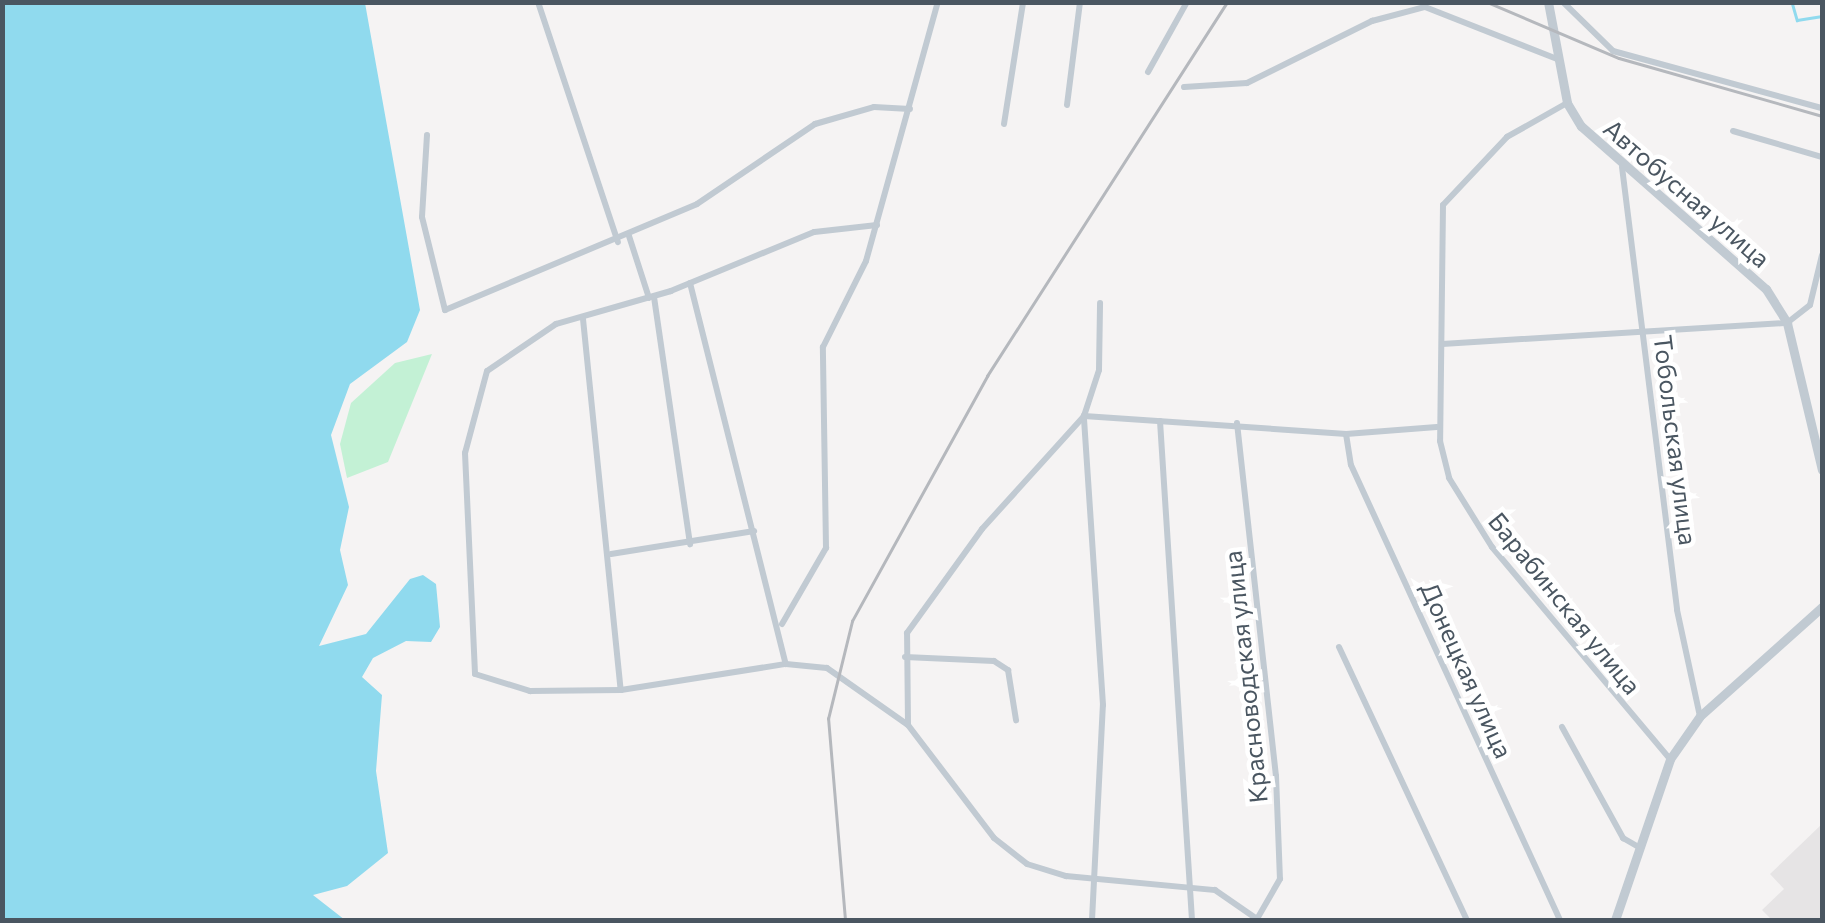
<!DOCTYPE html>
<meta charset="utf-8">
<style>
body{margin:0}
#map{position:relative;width:1825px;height:923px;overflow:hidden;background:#f5f3f3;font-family:Commissioner,sans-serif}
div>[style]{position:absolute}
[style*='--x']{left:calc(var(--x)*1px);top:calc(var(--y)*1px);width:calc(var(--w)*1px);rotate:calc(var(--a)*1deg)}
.education>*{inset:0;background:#e6e4e5}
.green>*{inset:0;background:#c3f1d5}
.water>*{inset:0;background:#90daee}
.stream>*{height:2.5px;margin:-1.25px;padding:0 1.25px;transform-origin:1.25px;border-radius:1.25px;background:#90daee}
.minor>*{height:6px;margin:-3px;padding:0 3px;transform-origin:3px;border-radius:3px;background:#c1cad2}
.tertiary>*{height:9px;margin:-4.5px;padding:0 4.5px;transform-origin:4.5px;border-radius:4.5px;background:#c1cad2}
.rail>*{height:2.5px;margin:-1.25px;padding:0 1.25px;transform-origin:1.25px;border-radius:1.25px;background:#b5b8bd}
span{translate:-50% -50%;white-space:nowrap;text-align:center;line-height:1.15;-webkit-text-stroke:9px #fff;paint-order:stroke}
.street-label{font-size:25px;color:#4a5661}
.frame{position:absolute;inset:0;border:5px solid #4a5661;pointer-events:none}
</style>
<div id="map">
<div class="education">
<i style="clip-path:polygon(1822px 824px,1822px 920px,1772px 920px,1762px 910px,1784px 889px,1770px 874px)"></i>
</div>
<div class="green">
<i style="clip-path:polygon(432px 354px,388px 462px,347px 478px,340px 444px,351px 403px,395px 363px)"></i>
</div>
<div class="water">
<i style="clip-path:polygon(2px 3px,365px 3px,420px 310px,407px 342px,350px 384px,331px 435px,349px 507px,340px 550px,348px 585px,319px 646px,366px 634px,410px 579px,423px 575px,436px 584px,440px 627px,431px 642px,406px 641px,373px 658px,362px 677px,382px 695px,376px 771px,388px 853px,347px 886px,313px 895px,345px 920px,3px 920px)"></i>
</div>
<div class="stream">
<i style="--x:1792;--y:2;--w:19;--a:74"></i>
<i style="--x:1797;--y:20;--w:25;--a:-9"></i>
</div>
<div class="minor">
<i style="--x:538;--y:2;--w:253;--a:71.6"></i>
<i style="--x:1563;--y:2;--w:70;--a:44.4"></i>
<i style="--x:1613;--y:51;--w:217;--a:15.3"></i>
<i style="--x:1148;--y:72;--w:80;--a:-60.9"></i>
<i style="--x:1184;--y:87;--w:63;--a:-3.6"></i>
<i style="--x:1247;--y:83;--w:140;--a:-26.4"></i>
<i style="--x:1372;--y:21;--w:55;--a:-14.8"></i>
<i style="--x:1425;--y:7;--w:142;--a:21.5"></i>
<i style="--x:1567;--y:103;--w:69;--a:150.5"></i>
<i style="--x:1507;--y:137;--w:93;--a:133.3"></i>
<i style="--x:1443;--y:205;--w:236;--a:90.7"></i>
<i style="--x:1440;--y:441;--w:38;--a:76"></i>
<i style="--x:1449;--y:478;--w:81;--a:58.1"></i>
<i style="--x:1492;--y:547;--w:277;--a:50"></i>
<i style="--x:1067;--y:105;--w:104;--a:-82.8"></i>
<i style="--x:1004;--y:124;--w:123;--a:-81.1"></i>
<i style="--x:1733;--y:131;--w:93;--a:16.3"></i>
<i style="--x:427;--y:135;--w:82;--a:93.5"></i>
<i style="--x:422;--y:217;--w:96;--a:76.1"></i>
<i style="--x:445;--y:310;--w:273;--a:-22.8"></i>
<i style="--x:697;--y:204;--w:143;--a:-34.1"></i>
<i style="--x:815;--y:124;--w:61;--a:-16.1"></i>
<i style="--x:874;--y:107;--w:36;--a:3"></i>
<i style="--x:1622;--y:167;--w:446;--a:82.9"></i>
<i style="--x:1677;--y:610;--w:108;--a:77.8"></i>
<i style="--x:877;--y:225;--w:63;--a:173.7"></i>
<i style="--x:814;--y:232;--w:155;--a:157.6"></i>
<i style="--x:671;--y:291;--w:120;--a:164"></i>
<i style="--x:556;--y:324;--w:83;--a:145.7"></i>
<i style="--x:487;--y:371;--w:85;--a:105"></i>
<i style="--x:465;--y:453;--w:221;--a:87.4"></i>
<i style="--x:475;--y:674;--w:58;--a:17.2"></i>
<i style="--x:530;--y:691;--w:91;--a:-0.6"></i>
<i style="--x:621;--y:690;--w:167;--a:-9"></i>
<i style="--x:786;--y:664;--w:41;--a:5.6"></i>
<i style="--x:827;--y:668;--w:99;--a:35.1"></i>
<i style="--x:908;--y:725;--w:142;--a:52.7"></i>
<i style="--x:994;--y:838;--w:42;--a:38.2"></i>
<i style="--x:1027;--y:864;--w:41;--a:17.1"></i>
<i style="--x:1066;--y:876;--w:150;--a:5.4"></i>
<i style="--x:1215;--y:890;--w:51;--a:34.6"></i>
<i style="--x:629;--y:236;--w:65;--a:72.1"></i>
<i style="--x:690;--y:283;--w:393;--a:75.9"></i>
<i style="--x:654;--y:297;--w:250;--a:81.7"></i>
<i style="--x:583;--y:319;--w:373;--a:84.2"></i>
<i style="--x:1442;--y:344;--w:346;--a:-3.5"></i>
<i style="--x:1787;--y:323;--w:29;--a:-38"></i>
<i style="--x:1810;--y:305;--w:51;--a:-76.5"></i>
<i style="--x:1160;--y:421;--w:500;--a:86.33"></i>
<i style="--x:1237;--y:423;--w:355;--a:83.7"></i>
<i style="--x:1276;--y:776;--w:103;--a:87.8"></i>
<i style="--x:1280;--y:879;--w:46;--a:119.9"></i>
<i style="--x:1346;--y:434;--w:31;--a:81"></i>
<i style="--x:1351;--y:465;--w:501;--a:65.33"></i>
<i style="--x:611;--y:554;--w:145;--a:-9.1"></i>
<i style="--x:782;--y:624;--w:88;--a:-59.9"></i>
<i style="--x:826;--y:548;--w:201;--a:-90.9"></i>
<i style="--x:823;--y:347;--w:96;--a:-63.4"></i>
<i style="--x:866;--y:261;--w:269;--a:-74.5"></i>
<i style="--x:1339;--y:647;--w:302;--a:64.9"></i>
<i style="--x:905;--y:657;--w:89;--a:2.6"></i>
<i style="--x:994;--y:661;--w:17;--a:33"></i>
<i style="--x:1008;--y:670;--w:51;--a:80.9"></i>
<i style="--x:908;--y:724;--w:91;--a:-90.6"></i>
<i style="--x:907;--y:633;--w:128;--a:-54.2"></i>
<i style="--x:982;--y:529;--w:152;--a:-47.9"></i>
<i style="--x:1084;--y:416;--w:48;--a:-71.9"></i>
<i style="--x:1099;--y:370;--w:67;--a:-89.1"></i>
<i style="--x:1562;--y:727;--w:127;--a:61.2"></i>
<i style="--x:1623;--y:838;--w:20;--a:30"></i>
<i style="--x:1092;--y:920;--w:215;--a:-87.1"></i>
<i style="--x:1103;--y:705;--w:290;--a:-93.8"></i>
<i style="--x:1084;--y:416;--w:263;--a:3.9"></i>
<i style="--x:1346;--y:434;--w:91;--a:-4.4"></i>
</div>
<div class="tertiary">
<i style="--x:1548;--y:2;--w:103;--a:79.3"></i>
<i style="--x:1567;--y:103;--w:27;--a:59"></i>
<i style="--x:1581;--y:126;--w:247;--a:41.4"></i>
<i style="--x:1766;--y:289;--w:40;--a:58"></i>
<i style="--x:1787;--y:323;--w:151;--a:76.6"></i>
<i style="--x:1615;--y:920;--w:170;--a:-71.1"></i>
<i style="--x:1670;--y:759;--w:52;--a:-55.1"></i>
<i style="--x:1700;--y:716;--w:164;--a:-41.8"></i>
</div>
<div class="rail">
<i style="--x:1487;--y:2;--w:143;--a:23"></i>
<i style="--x:1619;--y:58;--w:211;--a:15.9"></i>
<i style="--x:845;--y:920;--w:202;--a:-94.8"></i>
<i style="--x:828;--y:719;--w:101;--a:-76.2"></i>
<i style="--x:852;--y:621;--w:280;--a:-61.1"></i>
<i style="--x:987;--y:376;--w:444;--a:-57.3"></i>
</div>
<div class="street-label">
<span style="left:1687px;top:193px;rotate:41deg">Автобусная улица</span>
<span style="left:1676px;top:440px;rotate:83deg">Тобольская улица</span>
<span style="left:1565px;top:603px;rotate:51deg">Барабинская улица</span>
<span style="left:1467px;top:670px;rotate:66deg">Донецкая улица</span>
<span style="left:1245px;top:677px;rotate:-96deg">Красноводская улица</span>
</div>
<div class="frame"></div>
</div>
